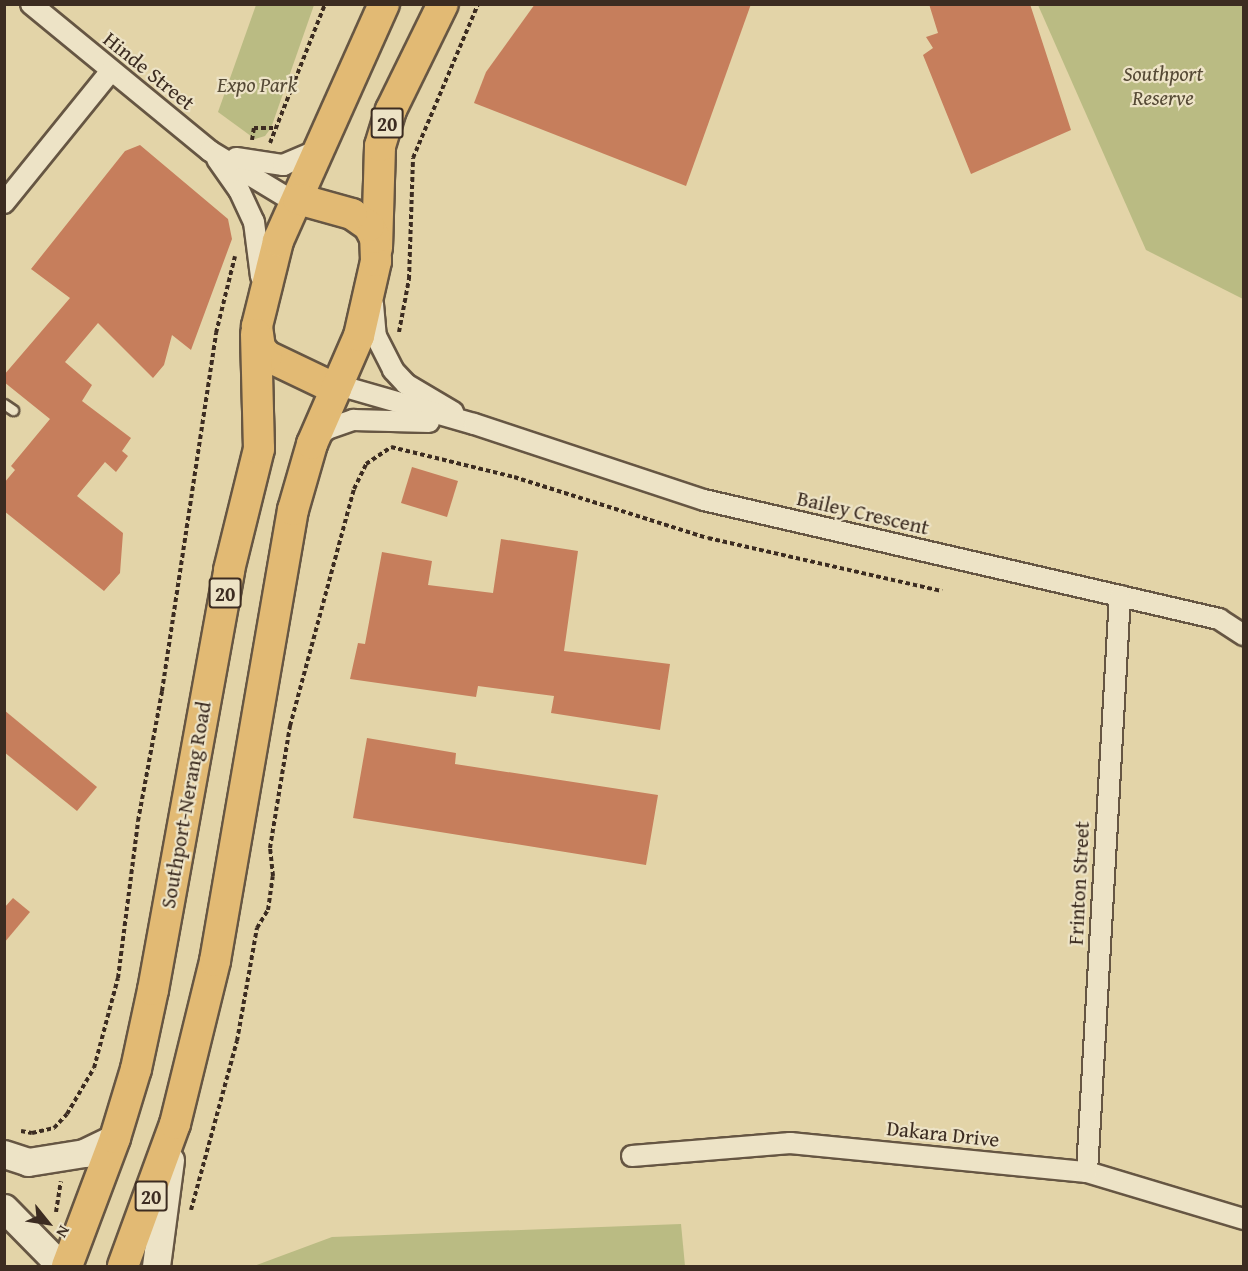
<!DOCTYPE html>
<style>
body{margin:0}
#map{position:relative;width:1248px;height:1271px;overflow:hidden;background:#e3d4a8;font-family:"Gentium Book Plus",serif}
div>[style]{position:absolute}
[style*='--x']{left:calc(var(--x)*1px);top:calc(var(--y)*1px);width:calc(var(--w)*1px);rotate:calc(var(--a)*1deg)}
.green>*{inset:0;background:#babb83}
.building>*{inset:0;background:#c67e5c}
.path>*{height:4px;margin-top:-2px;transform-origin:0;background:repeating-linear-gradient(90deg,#3c2c21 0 4.5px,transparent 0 7.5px)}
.roads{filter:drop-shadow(2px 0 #665643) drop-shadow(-2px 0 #665643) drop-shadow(0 2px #665643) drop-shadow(0 -2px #665643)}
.lane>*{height:9px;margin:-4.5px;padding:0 4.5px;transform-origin:4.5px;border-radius:4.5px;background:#ede3c6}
.street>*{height:20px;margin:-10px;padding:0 10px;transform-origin:10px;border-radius:10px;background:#ede3c6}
.secondary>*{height:27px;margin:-13.5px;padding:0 13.5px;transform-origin:13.5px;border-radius:13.5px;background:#ede3c6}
.primary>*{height:30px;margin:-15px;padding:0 15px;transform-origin:15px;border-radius:15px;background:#e2ba74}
span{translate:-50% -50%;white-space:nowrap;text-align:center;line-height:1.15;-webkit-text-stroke:4.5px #ede3c6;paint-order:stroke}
.shield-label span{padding:2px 4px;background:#ede3c6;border:2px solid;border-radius:4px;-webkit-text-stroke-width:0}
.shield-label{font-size:20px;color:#3c2c21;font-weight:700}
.street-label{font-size:21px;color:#3c2c21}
.park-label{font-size:21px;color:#554935;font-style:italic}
.frame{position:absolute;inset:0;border:6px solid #3c2c21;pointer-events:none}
.north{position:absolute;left:18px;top:1193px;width:60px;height:60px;-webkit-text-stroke:4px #ede3c6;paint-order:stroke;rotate:120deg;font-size:16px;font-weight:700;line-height:24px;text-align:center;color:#3c2c21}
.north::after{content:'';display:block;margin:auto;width:21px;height:27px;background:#3c2c21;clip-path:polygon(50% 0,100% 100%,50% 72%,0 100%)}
</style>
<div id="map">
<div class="green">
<i style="clip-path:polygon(256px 5px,314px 5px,271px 128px,265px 136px,255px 139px,218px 112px)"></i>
<i style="clip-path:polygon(1038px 5px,1243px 5px,1243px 299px,1146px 250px)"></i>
<i style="clip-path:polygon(681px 1224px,685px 1266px,254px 1266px,332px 1237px)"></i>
</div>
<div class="building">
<i style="clip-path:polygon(535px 4px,751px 4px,686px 186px,474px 103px,486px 72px)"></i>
<i style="clip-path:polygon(929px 4px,1030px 4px,1071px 130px,971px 174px,923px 55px,933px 48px,926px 37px,938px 33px)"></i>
<i style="clip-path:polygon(140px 145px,228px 219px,232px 239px,191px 350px,172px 335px,164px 365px,153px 378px,98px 323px,65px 362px,92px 385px,82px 401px,131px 438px,122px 451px,128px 456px,116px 472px,105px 462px,77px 496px,123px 533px,120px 573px,104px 591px,4px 511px,4px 483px,15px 470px,11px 466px,50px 419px,4px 382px,4px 375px,70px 298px,31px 269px,125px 151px)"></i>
<i style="clip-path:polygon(412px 467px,458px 481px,447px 517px,401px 503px)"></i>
<i style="clip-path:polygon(501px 539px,578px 551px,564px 651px,670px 664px,660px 730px,551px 713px,554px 696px,478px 686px,476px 697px,350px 679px,358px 643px,365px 644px,382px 552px,432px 561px,428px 585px,493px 593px)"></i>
<i style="clip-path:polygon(4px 710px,97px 787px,77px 811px,4px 752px)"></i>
<i style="clip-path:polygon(367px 738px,456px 753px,455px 764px,658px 795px,646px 865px,353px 818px)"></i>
<i style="clip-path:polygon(13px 898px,30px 912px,4px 943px,4px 908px)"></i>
</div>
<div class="path">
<i style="--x:252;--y:140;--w:12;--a:-81"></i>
<i style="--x:254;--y:128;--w:21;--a:0"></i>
<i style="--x:270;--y:143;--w:149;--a:-68.4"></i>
<i style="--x:399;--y:332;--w:54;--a:-79.3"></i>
<i style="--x:409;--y:279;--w:121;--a:-88.1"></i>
<i style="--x:413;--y:158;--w:167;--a:-67.1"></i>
<i style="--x:21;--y:1131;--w:11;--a:10"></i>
<i style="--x:32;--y:1133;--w:23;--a:-13"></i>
<i style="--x:54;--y:1128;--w:19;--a:-47"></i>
<i style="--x:67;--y:1114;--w:53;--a:-59.6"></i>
<i style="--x:94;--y:1068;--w:93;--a:-75.1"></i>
<i style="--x:118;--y:978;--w:158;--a:-82.7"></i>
<i style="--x:138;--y:821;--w:132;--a:-79.5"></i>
<i style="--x:162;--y:691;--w:362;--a:-81.4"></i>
<i style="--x:216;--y:333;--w:79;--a:-76.1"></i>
<i style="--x:191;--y:1210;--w:175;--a:-74.8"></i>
<i style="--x:237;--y:1041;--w:115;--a:-80"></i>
<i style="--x:257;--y:928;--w:21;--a:-59"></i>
<i style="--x:268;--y:910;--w:34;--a:-82"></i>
<i style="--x:273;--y:876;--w:28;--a:-96"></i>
<i style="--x:270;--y:848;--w:124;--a:-80.7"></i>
<i style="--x:290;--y:726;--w:245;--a:-74.9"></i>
<i style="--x:354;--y:489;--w:28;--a:-64"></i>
<i style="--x:366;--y:464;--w:30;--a:-34"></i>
<i style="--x:391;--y:447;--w:127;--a:13.7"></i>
<i style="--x:514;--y:477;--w:203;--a:17.5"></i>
<i style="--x:708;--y:538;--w:240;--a:12.8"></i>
<i style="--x:56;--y:1212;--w:31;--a:-81"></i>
</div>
<div class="roads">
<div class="lane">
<i style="--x:4;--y:404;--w:11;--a:34"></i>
</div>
<div class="street">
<i style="--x:31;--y:4;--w:232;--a:39.4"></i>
<i style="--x:210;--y:151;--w:100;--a:31.2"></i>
<i style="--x:236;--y:158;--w:48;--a:8.5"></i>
<i style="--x:283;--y:165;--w:39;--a:-23"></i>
<i style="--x:217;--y:159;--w:38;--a:55"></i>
<i style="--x:239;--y:190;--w:35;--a:65"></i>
<i style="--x:254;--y:222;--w:55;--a:82.7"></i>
<i style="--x:4;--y:203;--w:169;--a:-51"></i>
<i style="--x:373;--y:304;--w:32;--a:85"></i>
<i style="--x:376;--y:336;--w:38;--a:63"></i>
<i style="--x:393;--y:370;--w:19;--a:47"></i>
<i style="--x:406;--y:384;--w:55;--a:30.8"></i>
<i style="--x:338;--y:385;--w:141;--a:16"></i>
<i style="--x:474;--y:424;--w:242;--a:18.3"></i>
<i style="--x:704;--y:500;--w:529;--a:13.01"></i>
<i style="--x:1219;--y:619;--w:30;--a:33"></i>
<i style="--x:317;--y:438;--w:13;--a:-42"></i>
<i style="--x:327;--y:429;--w:28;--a:-19"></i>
<i style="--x:353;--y:420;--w:76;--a:1.5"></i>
<i style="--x:632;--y:1156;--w:159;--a:-4.7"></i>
<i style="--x:790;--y:1143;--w:298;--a:5.6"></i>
<i style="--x:1087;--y:1172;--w:164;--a:16.7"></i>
<i style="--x:1087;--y:1172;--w:577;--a:-86.72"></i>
</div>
<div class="secondary">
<i style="--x:4;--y:1154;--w:25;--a:18"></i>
<i style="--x:28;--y:1162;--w:57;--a:-9.1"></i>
<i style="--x:84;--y:1153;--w:34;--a:-26"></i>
<i style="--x:4;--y:1208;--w:81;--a:45.5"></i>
<i style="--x:156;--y:1266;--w:107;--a:-82.5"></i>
</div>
<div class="primary">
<i style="--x:377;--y:248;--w:102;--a:-88.3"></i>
<i style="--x:380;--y:146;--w:38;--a:-73"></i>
<i style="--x:391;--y:110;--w:118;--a:-63.9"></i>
<i style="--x:336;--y:389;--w:76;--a:-154.4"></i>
<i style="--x:267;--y:356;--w:11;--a:-131"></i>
<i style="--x:260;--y:348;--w:22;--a:-98"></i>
<i style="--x:257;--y:326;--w:88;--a:-76.1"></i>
<i style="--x:278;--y:241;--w:260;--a:-65.9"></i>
<i style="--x:67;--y:1266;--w:137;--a:-69.4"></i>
<i style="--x:115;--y:1138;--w:72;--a:-73.1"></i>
<i style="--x:136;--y:1069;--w:81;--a:-77.9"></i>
<i style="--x:153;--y:990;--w:427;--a:-79.7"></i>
<i style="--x:229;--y:570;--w:125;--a:-76.1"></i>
<i style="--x:259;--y:449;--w:115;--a:-91.5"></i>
<i style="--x:123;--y:1266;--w:151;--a:-69.9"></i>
<i style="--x:175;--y:1124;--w:168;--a:-76.2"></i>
<i style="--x:215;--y:961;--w:458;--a:-80.2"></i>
<i style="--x:293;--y:510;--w:69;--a:-73.9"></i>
<i style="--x:312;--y:444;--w:118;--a:-66.5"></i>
<i style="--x:359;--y:336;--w:77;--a:-77.2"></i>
<i style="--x:376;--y:261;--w:23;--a:-92"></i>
<i style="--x:375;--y:238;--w:13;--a:-117"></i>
<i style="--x:369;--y:226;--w:21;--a:-145"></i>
<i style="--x:352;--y:214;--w:56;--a:-164.5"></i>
</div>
</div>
<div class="shield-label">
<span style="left:387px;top:123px">20</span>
<span style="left:225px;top:593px">20</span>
<span style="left:151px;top:1196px">20</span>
</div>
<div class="street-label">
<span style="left:149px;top:71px;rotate:39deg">Hinde Street</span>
<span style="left:863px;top:513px;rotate:13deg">Bailey Crescent</span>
<span style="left:186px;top:805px;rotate:-80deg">Southport-Nerang Road</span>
<span style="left:1079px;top:883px;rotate:-87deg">Frinton Street</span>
<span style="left:943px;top:1134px;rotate:6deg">Dakara Drive</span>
</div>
<div class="park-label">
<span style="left:1163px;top:86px">Southport<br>Reserve</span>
<span style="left:257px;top:85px">Expo Park</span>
</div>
<div class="frame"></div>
<div class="north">N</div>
</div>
